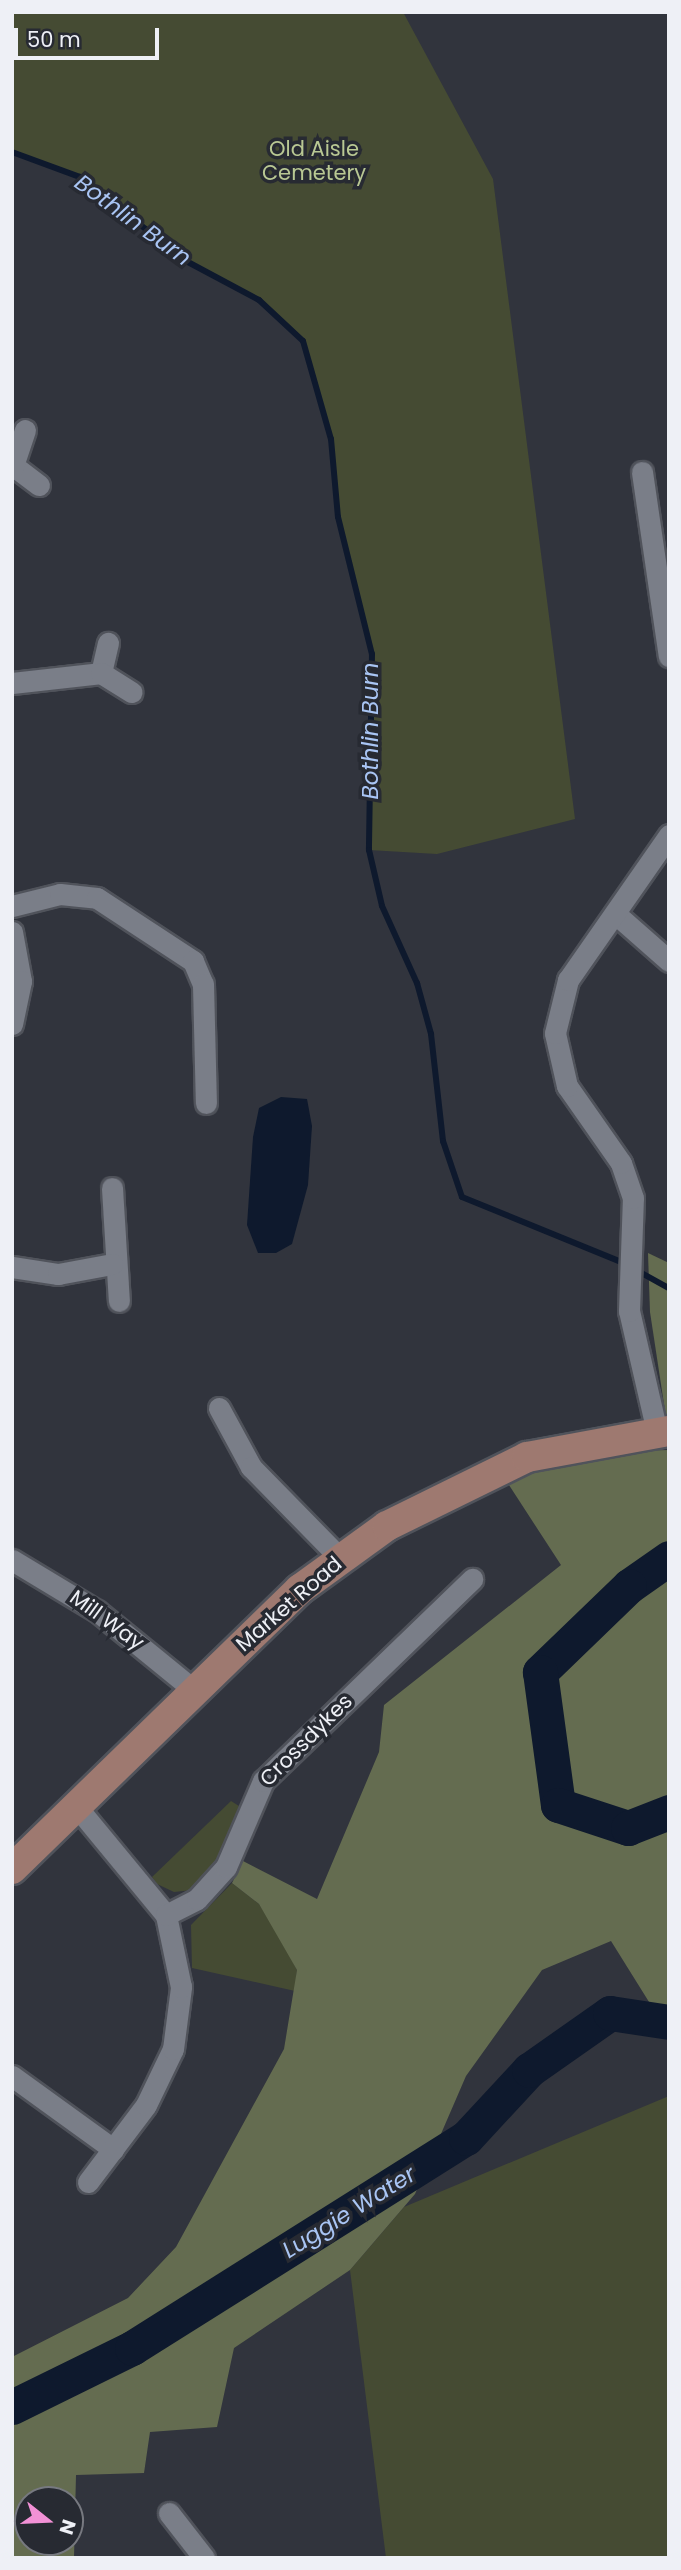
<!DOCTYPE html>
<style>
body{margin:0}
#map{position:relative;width:681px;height:2570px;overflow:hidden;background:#31343d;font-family:Poppins,sans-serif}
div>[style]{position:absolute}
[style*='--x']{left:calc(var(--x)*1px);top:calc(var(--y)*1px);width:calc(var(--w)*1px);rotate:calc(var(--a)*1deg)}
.green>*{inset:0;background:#454b33}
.forest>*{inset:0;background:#646c50}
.water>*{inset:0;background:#0e192d}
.stream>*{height:6px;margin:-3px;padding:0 3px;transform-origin:3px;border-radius:3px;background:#0e192d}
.river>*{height:35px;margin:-17.5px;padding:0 17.5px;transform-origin:17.5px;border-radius:17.5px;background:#0e192d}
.roads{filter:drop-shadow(2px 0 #50535b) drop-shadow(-2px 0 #50535b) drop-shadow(0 2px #50535b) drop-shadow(0 -2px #50535b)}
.street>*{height:21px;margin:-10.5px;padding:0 10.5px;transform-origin:10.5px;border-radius:10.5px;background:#7a7e88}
.secondary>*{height:30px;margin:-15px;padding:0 15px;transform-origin:15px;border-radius:15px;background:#9e7970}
span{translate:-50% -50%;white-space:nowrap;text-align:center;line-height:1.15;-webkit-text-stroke:7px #272a32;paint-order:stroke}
.park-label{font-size:21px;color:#b9c893}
.street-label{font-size:21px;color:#eef0f6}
.water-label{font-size:23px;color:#a9c5f4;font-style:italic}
.frame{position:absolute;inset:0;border:14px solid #eef0f6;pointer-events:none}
.north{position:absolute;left:14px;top:2486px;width:70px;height:70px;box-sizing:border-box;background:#272a32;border:2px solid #777980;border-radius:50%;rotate:108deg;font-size:19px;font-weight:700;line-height:28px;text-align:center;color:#eef0f6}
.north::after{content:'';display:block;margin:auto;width:24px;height:32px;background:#f291d6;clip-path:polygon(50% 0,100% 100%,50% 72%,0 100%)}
.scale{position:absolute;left:14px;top:28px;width:145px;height:32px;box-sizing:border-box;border:4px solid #eef0f6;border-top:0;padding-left:9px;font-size:21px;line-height:24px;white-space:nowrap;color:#eef0f6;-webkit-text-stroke:5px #272a32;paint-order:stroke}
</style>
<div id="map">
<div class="green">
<i style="clip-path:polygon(12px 12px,403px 12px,493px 179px,575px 819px,437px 854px,369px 850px,372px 654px,338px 517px,331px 439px,303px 341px,259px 300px,186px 261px,80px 177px,12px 152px)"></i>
<i style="clip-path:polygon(231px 1801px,239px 1806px,219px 1862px,193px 1890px,174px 1892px,157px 1884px,152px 1877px)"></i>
<i style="clip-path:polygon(232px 1883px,259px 1904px,278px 1932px,297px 1970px,295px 1991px,192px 1968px,191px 1925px)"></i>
<i style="clip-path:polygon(669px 2096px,669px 2558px,386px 2558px,350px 2270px,404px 2207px)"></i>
</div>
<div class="forest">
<i style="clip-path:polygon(648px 1253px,669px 1263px,669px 1437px,650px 1312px)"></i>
<i style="clip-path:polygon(evenodd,669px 1450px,669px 2034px,611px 1941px,542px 1970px,466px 2076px,415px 2194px,350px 2270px,234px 2348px,217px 2427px,150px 2432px,144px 2473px,76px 2475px,74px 2558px,12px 2558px,12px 2357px,128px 2298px,176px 2247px,284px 2049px,297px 1970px,259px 1904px,232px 1883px,243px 1861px,317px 1899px,379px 1752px,384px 1705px,561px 1565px,505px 1479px,625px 1451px,669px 1450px,28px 2500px,70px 2500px,70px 2542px,28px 2542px,28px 2500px)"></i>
</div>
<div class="water">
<i style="clip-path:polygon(281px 1097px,307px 1099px,312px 1126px,308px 1185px,292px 1244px,276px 1253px,258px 1253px,247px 1225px,253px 1137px,259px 1108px)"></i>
</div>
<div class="stream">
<i style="--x:12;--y:152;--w:72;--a:20.2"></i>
<i style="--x:80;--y:177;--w:135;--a:38.4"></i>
<i style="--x:186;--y:261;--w:83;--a:28.1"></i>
<i style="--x:259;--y:300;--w:60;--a:43"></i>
<i style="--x:303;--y:341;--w:102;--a:74.1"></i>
<i style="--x:331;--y:439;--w:78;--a:84.9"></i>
<i style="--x:338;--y:517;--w:141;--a:76.1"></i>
<i style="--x:372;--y:654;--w:196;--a:90.9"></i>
<i style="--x:369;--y:850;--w:57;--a:76.9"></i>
<i style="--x:382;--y:906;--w:85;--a:65.6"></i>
<i style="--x:417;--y:983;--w:53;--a:74.6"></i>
<i style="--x:431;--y:1034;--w:108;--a:83.6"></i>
<i style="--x:443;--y:1141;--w:59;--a:71.3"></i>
<i style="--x:462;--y:1197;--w:177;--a:22.2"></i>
<i style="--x:636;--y:1270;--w:38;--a:29"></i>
</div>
<div class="river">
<i style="--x:669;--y:1558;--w:49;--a:145"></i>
<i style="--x:629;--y:1586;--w:124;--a:136"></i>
<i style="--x:540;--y:1672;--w:134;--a:82.3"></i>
<i style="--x:558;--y:1805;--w:74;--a:18.2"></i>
<i style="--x:628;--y:1828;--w:44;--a:-21.3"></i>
<i style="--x:12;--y:2407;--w:134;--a:-26.2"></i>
<i style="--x:132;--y:2348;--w:395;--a:-32.2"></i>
<i style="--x:466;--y:2138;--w:93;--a:-47.2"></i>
<i style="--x:529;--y:2070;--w:99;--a:-35.1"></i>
<i style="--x:610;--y:2013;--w:60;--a:8.7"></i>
</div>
<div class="roads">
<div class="street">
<i style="--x:15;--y:467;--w:30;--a:37"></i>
<i style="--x:12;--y:469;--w:41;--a:-71.6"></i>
<i style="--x:642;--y:472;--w:186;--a:81.7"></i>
<i style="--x:101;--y:673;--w:31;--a:-77"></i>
<i style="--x:12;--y:683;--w:90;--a:-6.4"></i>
<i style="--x:101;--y:673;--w:36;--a:32"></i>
<i style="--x:12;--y:906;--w:49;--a:-14"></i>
<i style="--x:60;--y:894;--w:37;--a:6"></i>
<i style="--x:97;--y:898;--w:115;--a:33.3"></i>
<i style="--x:193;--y:961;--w:25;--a:67"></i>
<i style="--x:203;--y:984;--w:119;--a:88.6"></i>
<i style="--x:618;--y:916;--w:68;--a:41.4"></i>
<i style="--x:12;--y:932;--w:50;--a:79.6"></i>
<i style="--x:21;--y:981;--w:44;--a:101.8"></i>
<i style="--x:112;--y:1188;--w:113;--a:86.5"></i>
<i style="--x:12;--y:1267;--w:47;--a:8.7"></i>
<i style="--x:58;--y:1274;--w:55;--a:-10.5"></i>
<i style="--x:219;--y:1408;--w:67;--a:61.5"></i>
<i style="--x:251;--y:1467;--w:127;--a:45.6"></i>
<i style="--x:657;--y:1432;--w:124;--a:-103"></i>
<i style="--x:629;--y:1311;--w:113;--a:-88"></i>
<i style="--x:633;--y:1198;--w:37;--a:-109"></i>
<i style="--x:621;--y:1163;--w:94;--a:-125"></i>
<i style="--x:567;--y:1086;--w:54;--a:-102.8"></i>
<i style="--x:555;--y:1033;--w:55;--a:-76.2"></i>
<i style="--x:568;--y:980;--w:177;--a:-55.1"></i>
<i style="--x:12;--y:1560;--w:99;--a:31"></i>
<i style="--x:97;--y:1611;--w:125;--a:39.2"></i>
<i style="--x:76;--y:1806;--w:141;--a:50.5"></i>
<i style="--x:12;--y:2076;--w:125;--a:35.9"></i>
<i style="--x:88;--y:2182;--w:96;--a:-53"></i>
<i style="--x:146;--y:2105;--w:62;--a:-64.3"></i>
<i style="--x:173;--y:2049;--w:63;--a:-82.6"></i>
<i style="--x:181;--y:1987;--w:74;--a:-101.8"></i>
<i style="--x:166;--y:1915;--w:35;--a:-27"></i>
<i style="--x:197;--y:1899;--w:43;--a:-47.8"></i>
<i style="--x:226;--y:1867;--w:94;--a:-66.7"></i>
<i style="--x:263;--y:1781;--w:291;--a:-44"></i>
<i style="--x:169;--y:2513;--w:57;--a:52.1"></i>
</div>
<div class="secondary">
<i style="--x:12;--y:1869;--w:402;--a:-44.2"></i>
<i style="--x:300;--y:1589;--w:107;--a:-35.9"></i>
<i style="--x:387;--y:1526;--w:156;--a:-26.2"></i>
<i style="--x:527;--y:1457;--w:144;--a:-10.4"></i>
</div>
</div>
<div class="park-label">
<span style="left:314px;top:161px">Old Aisle<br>Cemetery</span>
</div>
<div class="street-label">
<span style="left:289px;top:1604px;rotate:-41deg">Market Road</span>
<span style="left:107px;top:1620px;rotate:36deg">Mill Way</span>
<span style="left:306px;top:1740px;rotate:-45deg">Crossdykes</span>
</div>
<div class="water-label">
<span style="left:133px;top:220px;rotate:36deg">Bothlin Burn</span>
<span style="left:370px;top:731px;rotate:-90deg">Bothlin Burn</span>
<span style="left:349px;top:2212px;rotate:-32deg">Luggie Water</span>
</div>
<div class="frame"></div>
<div class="north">N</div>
<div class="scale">50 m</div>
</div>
